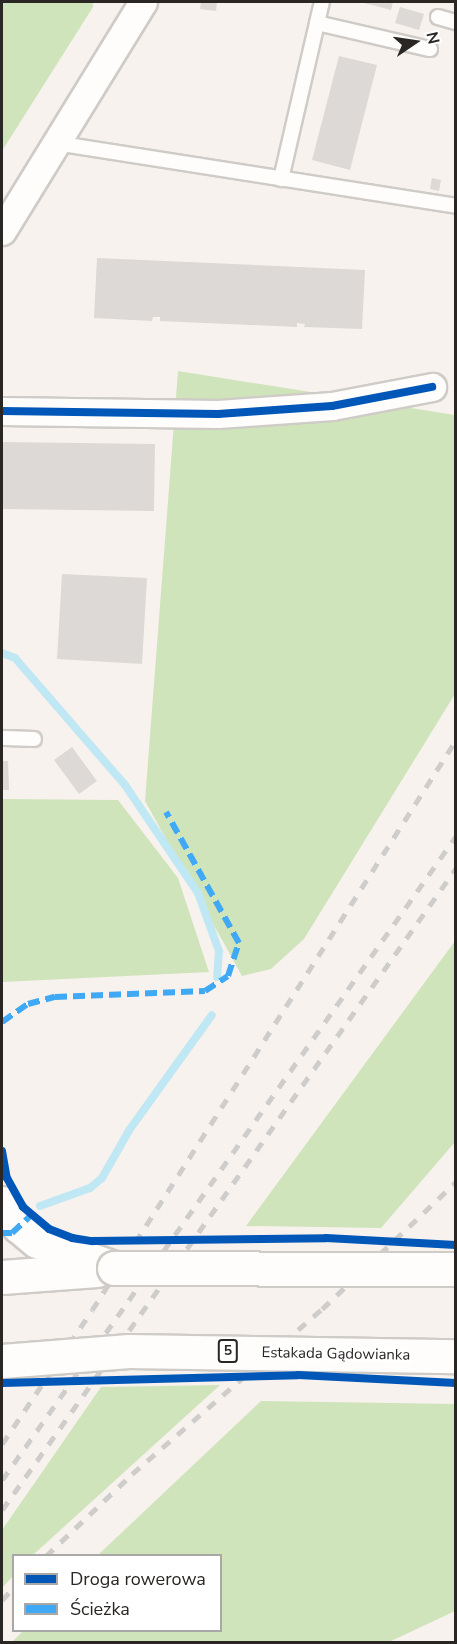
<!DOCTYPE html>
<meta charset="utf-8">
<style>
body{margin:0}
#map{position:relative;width:457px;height:1644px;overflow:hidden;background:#f7f2ed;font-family:"Nunito Sans",sans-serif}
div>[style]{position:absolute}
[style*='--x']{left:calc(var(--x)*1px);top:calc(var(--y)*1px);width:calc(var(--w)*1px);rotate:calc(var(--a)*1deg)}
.green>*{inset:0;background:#cfe4bb}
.stream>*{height:8px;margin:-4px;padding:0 4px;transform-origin:4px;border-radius:4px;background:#c0e8f4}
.building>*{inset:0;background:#ddd9d6}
.roads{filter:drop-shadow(2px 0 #cfcbc7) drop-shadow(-2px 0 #cfcbc7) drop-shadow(0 2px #cfcbc7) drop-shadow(0 -2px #cfcbc7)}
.lane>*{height:14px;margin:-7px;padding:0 7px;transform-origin:7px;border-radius:7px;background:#fefdfc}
.street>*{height:27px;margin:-13.5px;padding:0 13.5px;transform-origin:13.5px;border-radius:13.5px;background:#fefdfc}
.primary>*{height:33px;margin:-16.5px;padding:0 16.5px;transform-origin:16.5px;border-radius:16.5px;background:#fefdfc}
.rail>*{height:4.5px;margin-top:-2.25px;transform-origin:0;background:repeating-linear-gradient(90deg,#cecdcb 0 10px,transparent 0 20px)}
.bridges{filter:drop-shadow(2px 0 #cfcbc7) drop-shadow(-2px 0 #cfcbc7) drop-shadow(0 2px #cfcbc7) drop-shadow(0 -2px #cfcbc7)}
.primary-bridge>*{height:33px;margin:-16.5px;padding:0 16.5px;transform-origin:16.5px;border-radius:16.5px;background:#fefdfc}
.quiet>*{height:6px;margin-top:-3px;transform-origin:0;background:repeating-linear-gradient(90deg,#3fa9f5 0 12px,transparent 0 18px)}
.cycleway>*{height:8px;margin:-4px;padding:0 4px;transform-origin:4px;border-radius:4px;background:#0057b8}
span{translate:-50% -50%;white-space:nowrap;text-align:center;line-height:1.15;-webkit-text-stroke:6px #fff;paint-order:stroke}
.shield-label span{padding:2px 4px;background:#fff;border:2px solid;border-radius:4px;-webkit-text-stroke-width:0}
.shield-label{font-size:14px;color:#292623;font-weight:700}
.street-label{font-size:15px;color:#292623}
.frame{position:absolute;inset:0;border:3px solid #292623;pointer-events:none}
.legend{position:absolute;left:12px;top:1554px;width:210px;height:78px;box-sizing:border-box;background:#fff;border:2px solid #a9a8a7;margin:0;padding:8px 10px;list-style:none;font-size:18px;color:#292623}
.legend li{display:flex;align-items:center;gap:12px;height:30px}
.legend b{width:30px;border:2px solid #a9a8a7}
.north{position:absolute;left:385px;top:12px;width:60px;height:60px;-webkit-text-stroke:4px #fff;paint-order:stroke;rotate:77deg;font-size:16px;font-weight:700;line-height:24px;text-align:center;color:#292623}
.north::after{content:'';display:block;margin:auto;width:21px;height:27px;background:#292623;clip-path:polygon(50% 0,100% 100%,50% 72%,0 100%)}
</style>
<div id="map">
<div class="green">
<i style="clip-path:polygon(2px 2px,93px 2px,93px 7px,2px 151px)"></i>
<i style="clip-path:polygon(178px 371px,455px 415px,455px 694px,304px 939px,271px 969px,242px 976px,145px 801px)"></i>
<i style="clip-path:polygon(2px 799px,118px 800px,178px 878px,209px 972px,2px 982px)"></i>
<i style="clip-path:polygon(455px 941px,455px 1142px,381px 1228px,246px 1226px)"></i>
<i style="clip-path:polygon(220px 1385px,33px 1555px,14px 1556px,13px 1576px,2px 1588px,2px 1530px,101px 1387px)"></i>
<i style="clip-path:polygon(261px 1401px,455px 1404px,455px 1611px,389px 1642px,12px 1642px,23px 1631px,220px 1630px,220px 1556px,98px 1555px)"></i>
</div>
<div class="stream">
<i style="--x:2;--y:653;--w:14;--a:21"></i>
<i style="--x:15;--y:658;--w:168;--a:49.1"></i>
<i style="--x:125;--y:785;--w:130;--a:55.9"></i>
<i style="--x:198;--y:893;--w:62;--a:70.1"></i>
<i style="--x:219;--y:951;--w:26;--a:94"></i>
<i style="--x:40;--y:1206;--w:53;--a:-19.8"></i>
<i style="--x:90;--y:1188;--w:16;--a:-40"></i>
<i style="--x:102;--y:1178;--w:56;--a:-60.3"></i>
<i style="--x:130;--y:1129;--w:140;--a:-54.3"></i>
</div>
<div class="building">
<i style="clip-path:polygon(201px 2px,217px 2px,216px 11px,200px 9px)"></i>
<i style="clip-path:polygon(360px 2px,393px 2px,391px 10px)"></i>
<i style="clip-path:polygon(400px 7px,424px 14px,419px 30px,395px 23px)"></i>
<i style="clip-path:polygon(339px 56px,377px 65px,350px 170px,312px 160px)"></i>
<i style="clip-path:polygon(432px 178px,441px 180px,439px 191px,430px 189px)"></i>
<i style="clip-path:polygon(97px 258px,365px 270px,362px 329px,304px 327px,305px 324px,297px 323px,297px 327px,160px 321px,160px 317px,153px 317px,152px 321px,94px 318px)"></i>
<i style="clip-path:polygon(2px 442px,155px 444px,154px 511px,2px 509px)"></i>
<i style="clip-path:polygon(62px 574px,147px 578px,142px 664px,57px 659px)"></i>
<i style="clip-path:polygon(72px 747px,97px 781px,79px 794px,54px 760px)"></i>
<i style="clip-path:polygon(2px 761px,8px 761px,9px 790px,2px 790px)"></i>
</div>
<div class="roads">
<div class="lane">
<i style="--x:438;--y:17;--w:19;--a:16"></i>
<i style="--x:317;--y:23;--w:116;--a:13"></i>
<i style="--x:55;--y:143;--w:406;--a:8.9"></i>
<i style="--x:281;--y:179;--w:182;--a:-77"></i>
<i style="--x:2;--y:738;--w:32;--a:2"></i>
</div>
<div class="street">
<i style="--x:2;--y:231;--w:269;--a:-58.4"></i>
<i style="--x:2;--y:411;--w:216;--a:0.8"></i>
<i style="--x:218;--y:414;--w:114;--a:-4"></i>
<i style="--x:332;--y:406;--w:102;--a:-10.8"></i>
</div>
<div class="primary">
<i style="--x:2;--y:1203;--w:29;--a:54"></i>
<i style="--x:19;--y:1226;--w:23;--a:40"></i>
<i style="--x:37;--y:1241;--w:82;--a:19.3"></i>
<i style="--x:2;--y:1277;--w:95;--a:-4.2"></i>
</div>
</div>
<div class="rail">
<i style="--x:2;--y:1444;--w:161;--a:-56.1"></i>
<i style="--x:92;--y:1310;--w:676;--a:-57.44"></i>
<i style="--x:2;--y:1480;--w:788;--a:-54.82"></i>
<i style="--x:2;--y:1510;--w:786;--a:-54.73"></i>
<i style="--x:46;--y:1556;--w:119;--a:-43.6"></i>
<i style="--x:132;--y:1474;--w:252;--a:-41"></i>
<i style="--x:322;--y:1309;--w:185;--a:-43.5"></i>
<i style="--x:2;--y:1600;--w:18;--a:-47"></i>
</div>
<div class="bridges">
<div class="primary-bridge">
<i style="--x:114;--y:1268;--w:342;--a:0.2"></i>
<i style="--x:2;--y:1361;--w:127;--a:-4.5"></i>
<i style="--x:129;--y:1351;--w:327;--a:0.9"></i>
</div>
</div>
<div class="quiet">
<i style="--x:2;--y:1022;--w:32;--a:-35"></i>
<i style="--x:28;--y:1004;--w:28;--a:-15"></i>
<i style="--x:55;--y:997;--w:150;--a:-2.3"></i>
<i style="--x:205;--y:991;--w:27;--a:-33"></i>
<i style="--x:228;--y:976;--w:35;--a:-72"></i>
<i style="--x:239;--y:943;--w:150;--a:-119.1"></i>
<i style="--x:2;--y:1233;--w:10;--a:0"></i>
<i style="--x:12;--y:1233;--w:25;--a:-43"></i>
</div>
<div class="cycleway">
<i style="--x:2;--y:411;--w:216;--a:0.8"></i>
<i style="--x:218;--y:414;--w:114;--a:-4"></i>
<i style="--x:332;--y:406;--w:102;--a:-10.8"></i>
<i style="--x:2;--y:1151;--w:27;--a:80"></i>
<i style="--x:7;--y:1178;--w:33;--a:61"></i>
<i style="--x:23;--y:1207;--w:34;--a:40"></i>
<i style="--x:49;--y:1229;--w:25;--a:21"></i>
<i style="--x:72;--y:1238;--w:20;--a:9"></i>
<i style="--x:92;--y:1241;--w:234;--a:-0.7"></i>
<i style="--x:326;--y:1238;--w:130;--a:3.1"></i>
<i style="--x:2;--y:1383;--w:296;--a:-1.5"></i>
<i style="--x:298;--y:1375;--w:158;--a:2.9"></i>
</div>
<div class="shield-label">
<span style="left:228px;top:1351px">5</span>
</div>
<div class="street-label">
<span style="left:336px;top:1354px;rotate:1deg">Estakada Gądowianka</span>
</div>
<div class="frame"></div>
<ul class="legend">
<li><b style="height:8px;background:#0057b8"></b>Droga rowerowa</li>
<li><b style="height:8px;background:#3fa9f5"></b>Ścieżka</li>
</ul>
<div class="north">N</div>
</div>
